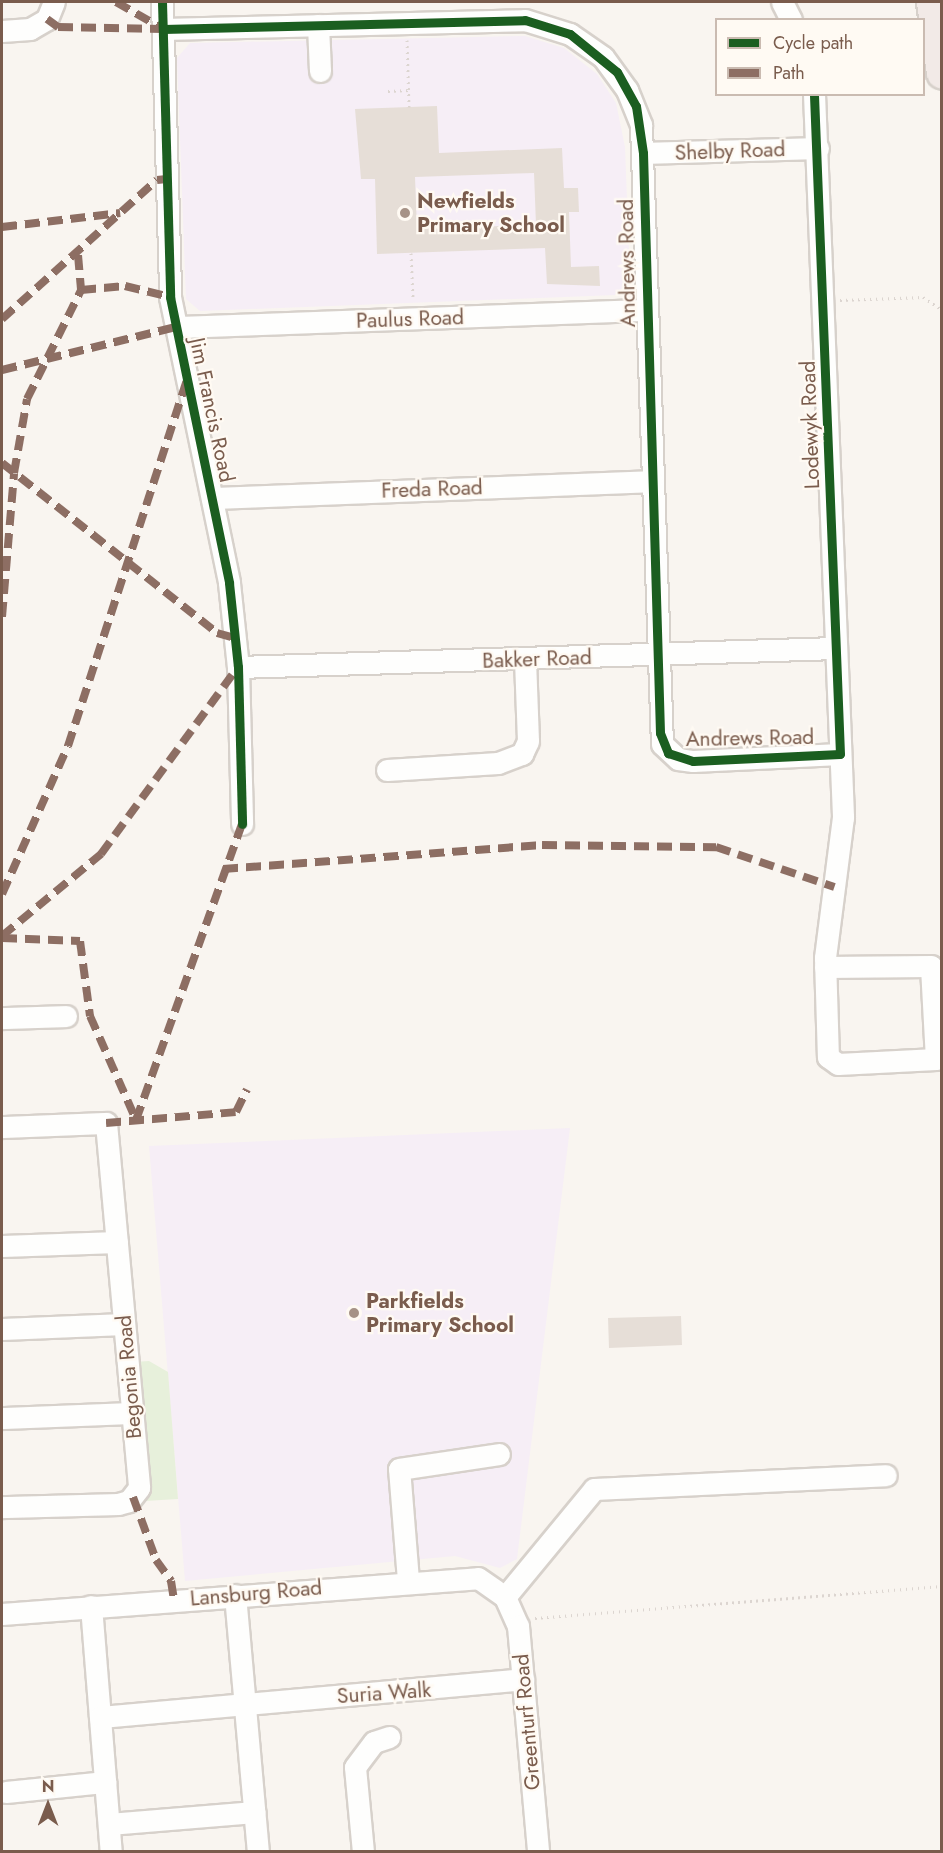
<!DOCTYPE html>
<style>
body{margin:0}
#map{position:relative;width:943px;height:1853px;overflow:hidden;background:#f9f5f0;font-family:Jost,sans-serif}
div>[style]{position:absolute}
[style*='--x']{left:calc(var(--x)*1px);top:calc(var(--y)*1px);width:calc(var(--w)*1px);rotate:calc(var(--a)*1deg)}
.education>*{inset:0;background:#f6eef6}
.green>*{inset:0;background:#e7f0db}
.building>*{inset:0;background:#e6ded7}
.path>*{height:3px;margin-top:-1.5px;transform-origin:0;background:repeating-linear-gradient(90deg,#dcd5d0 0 1.5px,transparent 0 6px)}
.roads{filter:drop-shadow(2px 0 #d7d1cb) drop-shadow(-2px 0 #d7d1cb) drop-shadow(0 2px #d7d1cb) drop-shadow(0 -2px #d7d1cb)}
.minor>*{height:21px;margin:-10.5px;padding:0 10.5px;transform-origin:10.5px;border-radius:10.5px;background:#fefefd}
.highway>*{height:30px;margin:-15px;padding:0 15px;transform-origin:15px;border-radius:15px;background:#f2eae7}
.quiet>*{height:8px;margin-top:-4px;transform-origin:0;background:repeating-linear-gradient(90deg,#8d6e63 0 15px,transparent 0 23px)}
.cycleway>*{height:9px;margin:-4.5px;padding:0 4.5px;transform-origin:4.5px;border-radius:4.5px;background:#1b5e20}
.dots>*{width:16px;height:16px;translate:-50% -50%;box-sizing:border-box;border:3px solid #fffaf3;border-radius:50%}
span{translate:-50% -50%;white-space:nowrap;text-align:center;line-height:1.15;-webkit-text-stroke:4.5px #fffaf3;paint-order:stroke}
.street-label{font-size:21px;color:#7a5c4d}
.poi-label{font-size:21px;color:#7a5c4d;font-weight:700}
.left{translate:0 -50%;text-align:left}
.frame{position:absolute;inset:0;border:3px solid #7a5c4d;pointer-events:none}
.legend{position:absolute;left:715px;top:18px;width:210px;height:78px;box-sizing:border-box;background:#fffaf3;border:2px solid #cabbb1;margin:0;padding:8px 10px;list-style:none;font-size:18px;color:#7a5c4d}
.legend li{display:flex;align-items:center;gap:12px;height:30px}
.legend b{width:30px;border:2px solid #cabbb1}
.north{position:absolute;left:18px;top:1775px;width:60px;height:60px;-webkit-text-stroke:4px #fffaf3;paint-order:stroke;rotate:0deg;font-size:16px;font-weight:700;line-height:24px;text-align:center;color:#7a5c4d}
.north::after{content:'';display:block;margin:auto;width:21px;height:27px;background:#7a5c4d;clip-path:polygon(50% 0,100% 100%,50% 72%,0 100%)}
</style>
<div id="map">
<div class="education">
<i style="clip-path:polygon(525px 36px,564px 48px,597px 74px,616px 103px,625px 147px,630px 280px,615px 295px,200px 311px,186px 299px,177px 58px,190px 43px)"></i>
<i style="clip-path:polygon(570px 1128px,517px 1559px,500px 1568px,455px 1556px,185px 1581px,149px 1146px)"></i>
</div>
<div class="green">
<i style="clip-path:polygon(149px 1361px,168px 1372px,178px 1499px,145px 1501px,134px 1362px)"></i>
</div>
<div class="building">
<i style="clip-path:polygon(evenodd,437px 106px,439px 153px,562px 148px,564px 188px,578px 188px,579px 212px,569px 212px,571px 267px,599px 266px,600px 286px,547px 284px,545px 248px,377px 254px,375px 179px,361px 179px,355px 109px,437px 106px,534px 173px,536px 225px,417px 229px,415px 177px,534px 173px)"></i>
<i style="clip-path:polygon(681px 1316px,682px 1345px,609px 1348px,608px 1318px)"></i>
</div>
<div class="path">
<i style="--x:407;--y:40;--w:67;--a:88.3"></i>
<i style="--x:388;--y:91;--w:21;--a:-3"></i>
<i style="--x:411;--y:253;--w:46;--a:87.5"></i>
<i style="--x:840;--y:300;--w:83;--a:-2.1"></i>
<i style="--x:923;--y:297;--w:23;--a:34"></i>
<i style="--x:535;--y:1618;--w:408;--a:-4.5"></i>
</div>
<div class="roads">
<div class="minor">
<i style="--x:162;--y:2;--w:295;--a:88.4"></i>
<i style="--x:170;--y:297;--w:292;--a:78.3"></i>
<i style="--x:229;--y:583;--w:84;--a:83.9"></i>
<i style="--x:238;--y:667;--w:157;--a:88.5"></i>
<i style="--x:782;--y:2;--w:20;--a:63"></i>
<i style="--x:318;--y:25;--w:46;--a:87.5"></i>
<i style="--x:163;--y:29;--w:362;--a:-1.4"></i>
<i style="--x:525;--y:20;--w:47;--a:17.3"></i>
<i style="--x:570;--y:34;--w:40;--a:34.9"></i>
<i style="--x:603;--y:57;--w:41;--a:54"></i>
<i style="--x:627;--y:90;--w:38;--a:68"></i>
<i style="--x:641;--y:125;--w:619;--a:88.06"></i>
<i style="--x:662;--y:744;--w:22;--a:43"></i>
<i style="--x:678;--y:759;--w:15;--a:8"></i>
<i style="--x:693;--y:761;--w:147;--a:-2.7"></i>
<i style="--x:2;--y:31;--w:28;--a:-4"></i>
<i style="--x:30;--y:29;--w:20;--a:-30"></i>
<i style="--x:47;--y:19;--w:18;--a:-68"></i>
<i style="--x:814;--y:94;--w:724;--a:87.7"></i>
<i style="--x:843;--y:817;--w:142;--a:97.3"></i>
<i style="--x:825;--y:958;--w:99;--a:88.3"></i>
<i style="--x:828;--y:1057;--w:12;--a:35"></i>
<i style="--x:838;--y:1064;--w:98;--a:-2.9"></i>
<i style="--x:936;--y:1059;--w:93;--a:-93.1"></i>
<i style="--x:931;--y:966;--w:106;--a:179.5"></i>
<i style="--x:643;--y:153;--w:175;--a:-1.6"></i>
<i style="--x:176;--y:327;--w:469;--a:-2.1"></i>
<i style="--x:212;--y:498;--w:440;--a:-2.2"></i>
<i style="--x:238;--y:667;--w:598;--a:-1.82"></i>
<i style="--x:387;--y:770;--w:111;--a:-3.6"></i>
<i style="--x:498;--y:763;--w:26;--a:-21"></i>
<i style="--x:522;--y:754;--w:14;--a:-65"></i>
<i style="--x:528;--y:741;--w:81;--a:-92.1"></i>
<i style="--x:2;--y:1018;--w:64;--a:-1.8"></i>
<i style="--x:2;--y:1127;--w:104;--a:-2.2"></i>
<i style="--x:106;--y:1123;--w:366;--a:84.8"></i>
<i style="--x:139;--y:1488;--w:16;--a:128"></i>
<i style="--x:129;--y:1501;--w:11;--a:165"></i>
<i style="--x:118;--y:1504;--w:116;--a:178.5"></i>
<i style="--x:2;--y:1246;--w:115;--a:-2"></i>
<i style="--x:2;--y:1329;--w:122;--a:-2.3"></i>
<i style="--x:2;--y:1418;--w:131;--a:-2.2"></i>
<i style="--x:408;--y:1580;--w:111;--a:-94.6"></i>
<i style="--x:399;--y:1469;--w:101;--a:-8.5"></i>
<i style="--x:235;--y:1595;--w:258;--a:84.9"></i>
<i style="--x:505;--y:1597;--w:140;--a:-50.5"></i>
<i style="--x:594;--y:1489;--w:292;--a:-2.7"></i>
<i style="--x:91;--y:1606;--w:247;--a:85.4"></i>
<i style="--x:2;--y:1614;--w:477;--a:-4.3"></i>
<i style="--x:478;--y:1578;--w:33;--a:35"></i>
<i style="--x:505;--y:1597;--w:32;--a:66"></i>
<i style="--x:518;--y:1626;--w:227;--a:84.9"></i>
<i style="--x:100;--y:1717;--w:425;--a:-5.1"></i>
<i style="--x:6;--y:1792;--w:100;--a:-5.8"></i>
<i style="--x:109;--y:1824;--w:146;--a:-4.7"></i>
<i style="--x:363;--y:1852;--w:85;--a:-95.4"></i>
<i style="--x:355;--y:1767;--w:31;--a:-53"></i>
<i style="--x:374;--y:1742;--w:16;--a:-18"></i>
</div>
<div class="highway">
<i style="--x:932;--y:2;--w:72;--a:82"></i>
</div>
</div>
<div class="quiet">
<i style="--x:116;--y:2;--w:51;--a:29.6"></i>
<i style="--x:47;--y:19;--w:14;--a:36"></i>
<i style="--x:58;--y:27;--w:105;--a:1.1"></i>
<i style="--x:2;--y:227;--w:119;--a:-6.8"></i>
<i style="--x:78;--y:255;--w:35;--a:85"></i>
<i style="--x:2;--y:319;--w:208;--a:-41.9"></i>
<i style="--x:157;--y:180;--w:10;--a:-6"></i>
<i style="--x:2;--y:370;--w:179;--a:-13.9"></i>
<i style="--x:2;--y:463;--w:274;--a:38.3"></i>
<i style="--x:217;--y:633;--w:18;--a:16"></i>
<i style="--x:2;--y:617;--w:144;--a:-85.2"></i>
<i style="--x:14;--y:473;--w:75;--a:-80"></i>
<i style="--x:27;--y:399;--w:122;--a:-63.6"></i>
<i style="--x:81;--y:290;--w:44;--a:-5.2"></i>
<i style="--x:125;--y:286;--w:46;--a:13.7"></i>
<i style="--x:223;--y:869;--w:320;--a:-4.3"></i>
<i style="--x:542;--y:845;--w:174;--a:0.7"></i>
<i style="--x:716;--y:847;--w:125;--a:18.7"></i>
<i style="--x:2;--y:894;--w:162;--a:-66"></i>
<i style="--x:68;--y:746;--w:383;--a:-72"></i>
<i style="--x:2;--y:936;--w:129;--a:-39.6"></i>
<i style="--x:101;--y:854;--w:232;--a:-53.8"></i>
<i style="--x:2;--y:938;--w:78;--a:2.2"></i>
<i style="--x:80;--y:941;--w:76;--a:82.4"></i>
<i style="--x:90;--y:1016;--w:114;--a:66.1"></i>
<i style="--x:136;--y:1120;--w:314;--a:-70.3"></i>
<i style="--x:106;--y:1123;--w:130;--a:-4.8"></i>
<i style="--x:236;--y:1112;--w:25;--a:-64"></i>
<i style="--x:133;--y:1497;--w:67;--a:69.9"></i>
<i style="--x:156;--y:1560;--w:26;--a:54"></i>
<i style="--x:171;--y:1581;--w:19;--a:81"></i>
</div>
<div class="cycleway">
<i style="--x:162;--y:2;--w:295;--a:88.4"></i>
<i style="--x:170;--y:297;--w:292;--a:78.3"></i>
<i style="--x:229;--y:583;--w:84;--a:83.9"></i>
<i style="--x:238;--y:667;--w:157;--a:88.5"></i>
<i style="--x:163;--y:29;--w:362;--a:-1.4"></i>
<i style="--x:525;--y:20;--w:47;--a:17.3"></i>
<i style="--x:570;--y:34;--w:60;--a:39"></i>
<i style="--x:617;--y:72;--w:39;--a:61"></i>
<i style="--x:636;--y:106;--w:48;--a:81.5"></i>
<i style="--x:643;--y:153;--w:580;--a:88.32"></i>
<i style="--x:660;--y:733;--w:22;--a:68"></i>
<i style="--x:668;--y:753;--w:26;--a:18"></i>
<i style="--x:693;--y:761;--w:147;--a:-2.7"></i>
<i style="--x:840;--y:754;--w:661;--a:-92.26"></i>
</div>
<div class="dots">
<i style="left:405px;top:213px;background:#a69286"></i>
<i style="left:354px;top:1313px;background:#a69286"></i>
</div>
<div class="street-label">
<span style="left:730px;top:151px;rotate:-2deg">Shelby Road</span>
<span style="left:627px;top:263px;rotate:-91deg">Andrews Road</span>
<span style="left:410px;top:319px;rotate:-2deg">Paulus Road</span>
<span style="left:212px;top:410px;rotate:78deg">Jim Francis Road</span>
<span style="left:810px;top:425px;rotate:-92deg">Lodewyk Road</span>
<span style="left:432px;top:489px;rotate:-2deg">Freda Road</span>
<span style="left:537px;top:659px;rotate:-2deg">Bakker Road</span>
<span style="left:750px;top:738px;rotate:-1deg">Andrews Road</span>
<span style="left:129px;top:1377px;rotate:-95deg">Begonia Road</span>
<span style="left:256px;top:1593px;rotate:-5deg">Lansburg Road</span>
<span style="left:384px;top:1693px;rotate:-4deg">Suria Walk</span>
<span style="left:527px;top:1722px;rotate:-95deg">Greenturf Road</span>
</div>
<div class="poi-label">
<span class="left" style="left:417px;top:213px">Newfields<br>Primary School</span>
<span class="left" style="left:366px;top:1313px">Parkfields<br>Primary School</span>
</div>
<div class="frame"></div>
<ul class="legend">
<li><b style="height:8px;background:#1b5e20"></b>Cycle path</li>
<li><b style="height:8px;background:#8d6e63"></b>Path</li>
</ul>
<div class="north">N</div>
</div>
